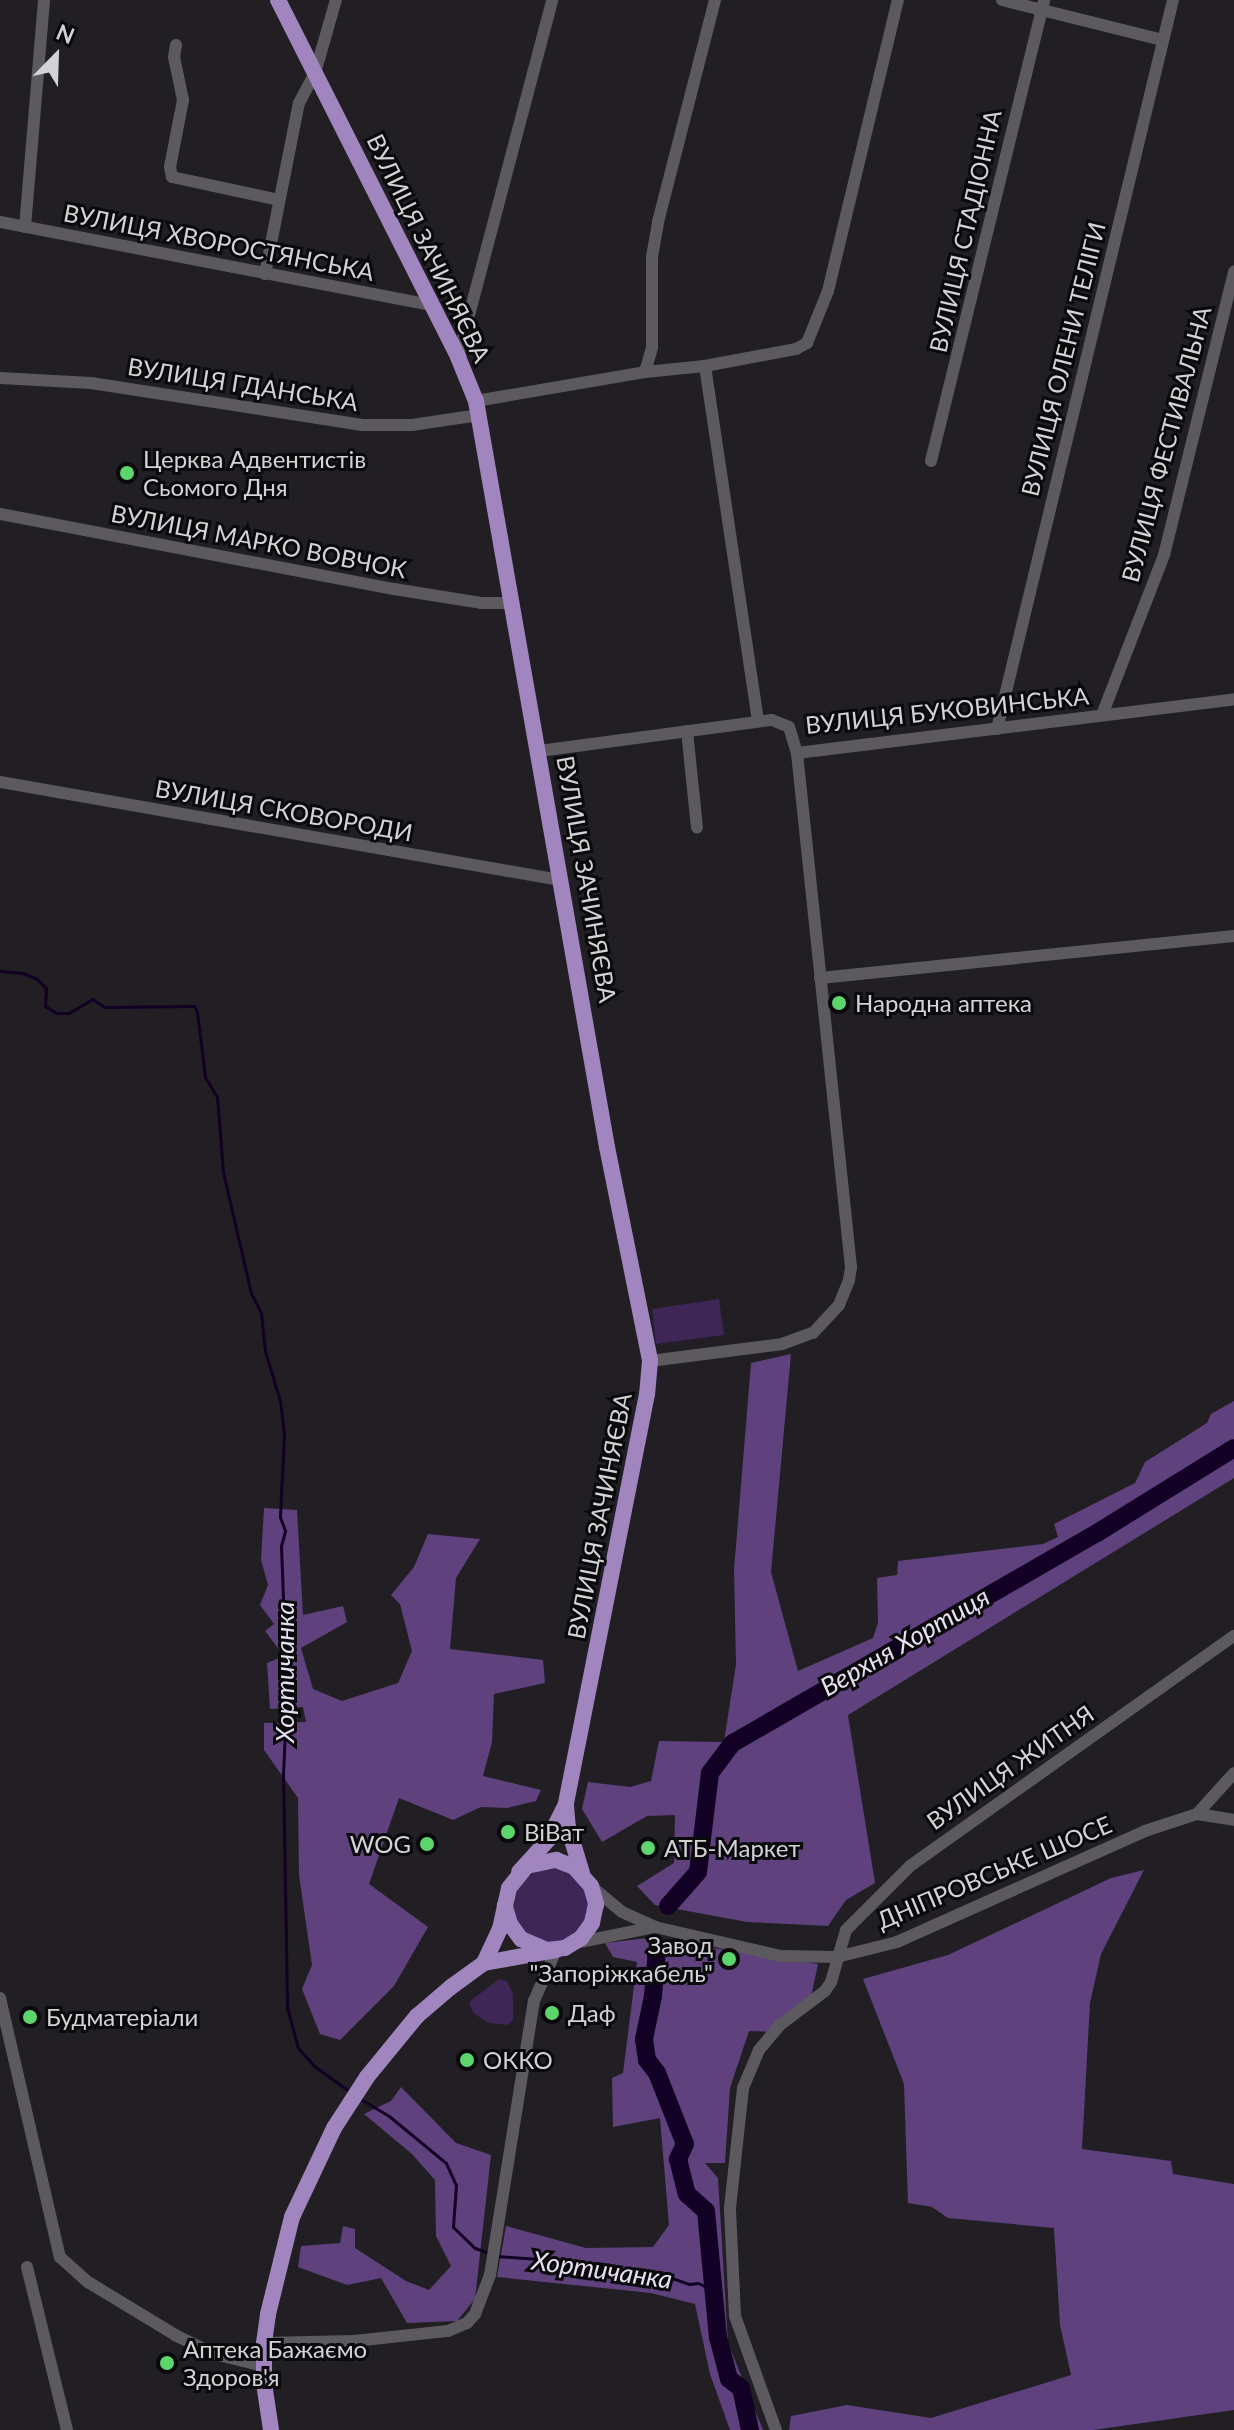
<!DOCTYPE html>
<meta charset="utf-8">
<style>
body{margin:0}
#map{position:relative;width:1234px;height:2430px;overflow:hidden;background:#211f24;font-family:Lato,sans-serif}
div>[style]{position:absolute}
[style*='--x']{left:calc(var(--x)*1px);top:calc(var(--y)*1px);width:calc(var(--w)*1px);rotate:calc(var(--a)*1deg)}
.green>*{inset:0;background:#3e2656}
.round{border-radius:50%}
.forest>*{inset:0;background:#5e417d}
.stream>*{height:3px;margin:-1.5px;padding:0 1.5px;transform-origin:1.5px;border-radius:1.5px;background:#130025}
.river>*{height:18px;margin:-9px;padding:0 9px;transform-origin:9px;border-radius:9px;background:#130025}
.minor>*{height:12px;margin:-6px;padding:0 6px;transform-origin:6px;border-radius:6px;background:#5c5a5f}
.major>*{height:16px;margin:-8px;padding:0 8px;transform-origin:8px;border-radius:8px;background:#a085be}
.dots>*{width:22px;height:22px;translate:-50% -50%;box-sizing:border-box;border:4px solid #0a090b;border-radius:50%}
span{translate:-50% -50%;white-space:nowrap;text-align:center;line-height:1.15;-webkit-text-stroke:6px #0a090b;paint-order:stroke}
.street-label{font-size:24px;color:#d3d2d5}
.poi-label{font-size:24px;color:#d3d2d5}
.left{translate:0 -50%;text-align:left}
.right{translate:-100% -50%;text-align:right}
.water-label{font-size:26px;color:#e7e0f2;font-style:italic}
.north{position:absolute;left:16px;top:16px;width:80px;height:80px;-webkit-text-stroke:6px #0a090b;paint-order:stroke;rotate:23deg;font-size:22px;font-weight:700;line-height:32px;text-align:center;color:#d3d2d5}
.north::after{content:'';display:block;margin:auto;width:28px;height:36px;background:#d3d2d5;clip-path:polygon(50% 0,100% 100%,50% 72%,0 100%)}
</style>
<div id="map">
<div class="green">
<i style="clip-path:polygon(719px 1299px,724px 1335px,656px 1344px,652px 1309px)"></i>
<i class="round" style="left:514px;top:1869px;width:74px;height:74px"></i>
<i style="clip-path:polygon(499px 1979px,507px 1981px,513px 1994px,513px 2020px,508px 2025px,489px 2023px,473px 2013px,469px 2002px)"></i>
</div>
<div class="forest">
<i style="clip-path:polygon(791px 1354px,771px 1572px,798px 1671px,873px 1638px,878px 1623px,877px 1578px,897px 1575px,898px 1561px,1043px 1544px,1058px 1537px,1054px 1524px,1135px 1483px,1145px 1462px,1207px 1423px,1211px 1414px,1234px 1401px,1234px 1478px,848px 1715px,875px 1883px,846px 1900px,828px 1926px,747px 1922px,655px 1905px,637px 1886px,674px 1863px,675px 1815px,647px 1816px,602px 1842px,582px 1809px,588px 1782px,630px 1787px,651px 1781px,659px 1741px,724px 1742px,736px 1664px,734px 1570px,751px 1363px)"></i>
<i style="clip-path:polygon(264px 1508px,297px 1510px,303px 1615px,343px 1606px,347px 1622px,301px 1648px,313px 1689px,342px 1701px,398px 1683px,412px 1651px,400px 1604px,391px 1595px,414px 1567px,428px 1534px,480px 1539px,456px 1578px,450px 1649px,543px 1660px,545px 1683px,494px 1694px,492px 1742px,483px 1776px,541px 1790px,536px 1801px,507px 1808px,481px 1807px,453px 1820px,399px 1798px,369px 1884px,428px 1927px,394px 1986px,340px 2040px,320px 2034px,302px 1989px,312px 1965px,299px 1875px,298px 1798px,264px 1750px,264px 1723px,306px 1722px,303px 1707px,270px 1709px,267px 1663px,284px 1656px,265px 1631px,274px 1624px,260px 1605px,268px 1585px,261px 1560px)"></i>
<i style="clip-path:polygon(1144px 1870px,1101px 1954px,1090px 2003px,1082px 2149px,1171px 2161px,1173px 2174px,1234px 2184px,1234px 2410px,1093px 2430px,789px 2430px,791px 2416px,847px 2405px,931px 2418px,1071px 2375px,1060px 2325px,1054px 2228px,948px 2218px,932px 2207px,908px 2203px,904px 2084px,863px 1979px,948px 1955px,1111px 1878px)"></i>
<i style="clip-path:polygon(648px 1938px,818px 1964px,810px 2002px,775px 2032px,749px 2031px,730px 2088px,725px 2163px,705px 2163px,718px 2178px,728px 2343px,763px 2430px,730px 2430px,710px 2374px,695px 2304px,651px 2293px,497px 2277px,506px 2226px,586px 2248px,653px 2247px,669px 2225px,660px 2118px,613px 2127px,612px 2078px,623px 2073px,637px 1962px,613px 1957px,605px 1943px)"></i>
<i style="clip-path:polygon(401px 2087px,456px 2143px,491px 2155px,475px 2299px,457px 2321px,407px 2323px,381px 2278px,347px 2285px,298px 2267px,301px 2246px,340px 2243px,343px 2226px,355px 2229px,355px 2248px,406px 2281px,429px 2290px,451px 2266px,436px 2236px,435px 2180px,412px 2154px,364px 2114px,391px 2101px)"></i>
</div>
<div class="stream">
<i style="--x:0;--y:971;--w:23;--a:5"></i>
<i style="--x:23;--y:973;--w:15;--a:23"></i>
<i style="--x:37;--y:979;--w:13;--a:45"></i>
<i style="--x:46;--y:988;--w:18;--a:93"></i>
<i style="--x:45;--y:1006;--w:13;--a:32"></i>
<i style="--x:56;--y:1013;--w:13;--a:0"></i>
<i style="--x:69;--y:1013;--w:27;--a:-31"></i>
<i style="--x:92;--y:999;--w:15;--a:32"></i>
<i style="--x:105;--y:1007;--w:89;--a:-0.6"></i>
<i style="--x:194;--y:1006;--w:7;--a:63"></i>
<i style="--x:197;--y:1012;--w:65;--a:83"></i>
<i style="--x:205;--y:1077;--w:23;--a:59"></i>
<i style="--x:217;--y:1097;--w:75;--a:85.4"></i>
<i style="--x:223;--y:1172;--w:124;--a:77"></i>
<i style="--x:251;--y:1293;--w:22;--a:63"></i>
<i style="--x:261;--y:1313;--w:38;--a:84"></i>
<i style="--x:265;--y:1351;--w:52;--a:73.3"></i>
<i style="--x:280;--y:1401;--w:33;--a:83"></i>
<i style="--x:284;--y:1434;--w:83;--a:92.8"></i>
<i style="--x:280;--y:1517;--w:15;--a:70"></i>
<i style="--x:285;--y:1531;--w:16;--a:105"></i>
<i style="--x:281;--y:1546;--w:102;--a:87.8"></i>
<i style="--x:285;--y:1648;--w:19;--a:99"></i>
<i style="--x:282;--y:1667;--w:23;--a:77"></i>
<i style="--x:287;--y:1689;--w:84;--a:92.7"></i>
<i style="--x:283;--y:1773;--w:234;--a:89"></i>
<i style="--x:287;--y:2007;--w:42;--a:75"></i>
<i style="--x:298;--y:2048;--w:24;--a:48"></i>
<i style="--x:314;--y:2066;--w:43;--a:35.5"></i>
<i style="--x:359;--y:2098;--w:35;--a:31"></i>
<i style="--x:389;--y:2116;--w:74;--a:39.5"></i>
<i style="--x:446;--y:2163;--w:24;--a:66"></i>
<i style="--x:456;--y:2185;--w:42;--a:94.1"></i>
<i style="--x:453;--y:2227;--w:30;--a:44"></i>
<i style="--x:475;--y:2248;--w:15;--a:20"></i>
<i style="--x:496;--y:2256;--w:57;--a:4"></i>
<i style="--x:553;--y:2260;--w:7;--a:45"></i>
<i style="--x:558;--y:2265;--w:38;--a:12"></i>
<i style="--x:595;--y:2273;--w:45;--a:6.3"></i>
<i style="--x:640;--y:2278;--w:23;--a:-7"></i>
<i style="--x:663;--y:2275;--w:28;--a:19"></i>
<i style="--x:689;--y:2284;--w:9;--a:-6"></i>
<i style="--x:698;--y:2283;--w:17;--a:25"></i>
</div>
<div class="river">
<i style="--x:668;--y:1906;--w:45;--a:-48.6"></i>
<i style="--x:698;--y:1872;--w:100;--a:-83.1"></i>
<i style="--x:710;--y:1773;--w:38;--a:-53"></i>
<i style="--x:733;--y:1743;--w:420;--a:-30"></i>
<i style="--x:1097;--y:1533;--w:161;--a:-31.8"></i>
<i style="--x:656;--y:1955;--w:4;--a:-76"></i>
<i style="--x:657;--y:1951;--w:45;--a:95.1"></i>
<i style="--x:653;--y:1996;--w:44;--a:101.8"></i>
<i style="--x:644;--y:2039;--w:21;--a:82"></i>
<i style="--x:647;--y:2060;--w:16;--a:52"></i>
<i style="--x:657;--y:2073;--w:76;--a:68.5"></i>
<i style="--x:685;--y:2144;--w:17;--a:115"></i>
<i style="--x:678;--y:2159;--w:36;--a:76"></i>
<i style="--x:687;--y:2194;--w:25;--a:42"></i>
<i style="--x:706;--y:2211;--w:127;--a:84.6"></i>
<i style="--x:718;--y:2337;--w:43;--a:75.3"></i>
<i style="--x:729;--y:2379;--w:15;--a:37"></i>
<i style="--x:741;--y:2388;--w:43;--a:77.9"></i>
</div>
<div class="minor">
<i style="--x:1002;--y:0;--w:166;--a:14"></i>
<i style="--x:176;--y:45;--w:12;--a:99"></i>
<i style="--x:174;--y:57;--w:44;--a:78.2"></i>
<i style="--x:183;--y:100;--w:68;--a:101"></i>
<i style="--x:170;--y:167;--w:10;--a:79"></i>
<i style="--x:172;--y:177;--w:109;--a:12.1"></i>
<i style="--x:0;--y:222;--w:438;--a:10.9"></i>
<i style="--x:25;--y:227;--w:228;--a:-85.2"></i>
<i style="--x:265;--y:274;--w:174;--a:-78.8"></i>
<i style="--x:299;--y:103;--w:34;--a:-62"></i>
<i style="--x:315;--y:73;--w:76;--a:-74"></i>
<i style="--x:458;--y:357;--w:369;--a:-75.2"></i>
<i style="--x:705;--y:366;--w:359;--a:81.5"></i>
<i style="--x:645;--y:372;--w:25;--a:-74"></i>
<i style="--x:652;--y:348;--w:91;--a:-90"></i>
<i style="--x:652;--y:257;--w:36;--a:-80"></i>
<i style="--x:658;--y:222;--w:229;--a:-75.6"></i>
<i style="--x:0;--y:378;--w:91;--a:3.1"></i>
<i style="--x:91;--y:383;--w:273;--a:8.8"></i>
<i style="--x:361;--y:425;--w:51;--a:0"></i>
<i style="--x:412;--y:425;--w:68;--a:-8.5"></i>
<i style="--x:476;--y:401;--w:171;--a:-9.7"></i>
<i style="--x:645;--y:372;--w:60;--a:-5.7"></i>
<i style="--x:705;--y:366;--w:93;--a:-10.6"></i>
<i style="--x:796;--y:349;--w:13;--a:-29"></i>
<i style="--x:807;--y:343;--w:56;--a:-68"></i>
<i style="--x:828;--y:291;--w:299;--a:-76.5"></i>
<i style="--x:931;--y:461;--w:475;--a:-76.2"></i>
<i style="--x:0;--y:514;--w:401;--a:10.8"></i>
<i style="--x:394;--y:589;--w:88;--a:9.1"></i>
<i style="--x:481;--y:603;--w:30;--a:0"></i>
<i style="--x:1102;--y:715;--w:172;--a:-68.8"></i>
<i style="--x:1164;--y:555;--w:292;--a:-76.1"></i>
<i style="--x:997;--y:729;--w:750;--a:-76.43"></i>
<i style="--x:687;--y:731;--w:97;--a:84.1"></i>
<i style="--x:539;--y:751;--w:235;--a:-7.6"></i>
<i style="--x:772;--y:720;--w:18;--a:22"></i>
<i style="--x:789;--y:727;--w:27;--a:73"></i>
<i style="--x:797;--y:753;--w:440;--a:-7"></i>
<i style="--x:0;--y:782;--w:569;--a:9.93"></i>
<i style="--x:820;--y:978;--w:416;--a:-5.8"></i>
<i style="--x:650;--y:1361;--w:133;--a:-7.3"></i>
<i style="--x:782;--y:1344;--w:33;--a:-20"></i>
<i style="--x:813;--y:1333;--w:38;--a:-47"></i>
<i style="--x:839;--y:1305;--w:27;--a:-68"></i>
<i style="--x:849;--y:1280;--w:13;--a:-81"></i>
<i style="--x:851;--y:1267;--w:517;--a:-96"></i>
<i style="--x:1197;--y:1814;--w:55;--a:-47.9"></i>
<i style="--x:591;--y:1886;--w:40;--a:40"></i>
<i style="--x:622;--y:1912;--w:36;--a:24"></i>
<i style="--x:655;--y:1927;--w:129;--a:13"></i>
<i style="--x:781;--y:1956;--w:56;--a:1"></i>
<i style="--x:837;--y:1957;--w:62;--a:-14"></i>
<i style="--x:897;--y:1942;--w:272;--a:-24.1"></i>
<i style="--x:1145;--y:1831;--w:55;--a:-18.1"></i>
<i style="--x:1197;--y:1814;--w:37;--a:9"></i>
<i style="--x:575;--y:1943;--w:82;--a:-11.3"></i>
<i style="--x:0;--y:1998;--w:266;--a:77"></i>
<i style="--x:60;--y:2257;--w:38;--a:42"></i>
<i style="--x:88;--y:2282;--w:102;--a:31.3"></i>
<i style="--x:175;--y:2335;--w:43;--a:26"></i>
<i style="--x:214;--y:2354;--w:51;--a:13.5"></i>
<i style="--x:27;--y:2267;--w:168;--a:76.2"></i>
<i style="--x:264;--y:2343;--w:90;--a:-1.3"></i>
<i style="--x:354;--y:2341;--w:95;--a:-6.1"></i>
<i style="--x:448;--y:2331;--w:21;--a:-23"></i>
<i style="--x:467;--y:2323;--w:12;--a:-48"></i>
<i style="--x:475;--y:2314;--w:42;--a:-69"></i>
<i style="--x:490;--y:2275;--w:278;--a:-80.9"></i>
<i style="--x:534;--y:2001;--w:56;--a:-66.7"></i>
<i style="--x:776;--y:2430;--w:121;--a:-109.8"></i>
<i style="--x:735;--y:2316;--w:108;--a:-92.7"></i>
<i style="--x:730;--y:2208;--w:121;--a:-83.8"></i>
<i style="--x:743;--y:2088;--w:41;--a:-67.2"></i>
<i style="--x:759;--y:2050;--w:33;--a:-50"></i>
<i style="--x:780;--y:2025;--w:56;--a:-37.1"></i>
<i style="--x:825;--y:1991;--w:11;--a:-56"></i>
<i style="--x:831;--y:1982;--w:54;--a:-73.9"></i>
<i style="--x:846;--y:1930;--w:91;--a:-45"></i>
<i style="--x:910;--y:1866;--w:397;--a:-35.4"></i>
</div>
<div class="major">
<i style="--x:278;--y:0;--w:400;--a:63.2"></i>
<i style="--x:458;--y:357;--w:48;--a:67.8"></i>
<i style="--x:476;--y:401;--w:757;--a:80.04"></i>
<i style="--x:607;--y:1147;--w:218;--a:78.6"></i>
<i style="--x:650;--y:1361;--w:33;--a:95"></i>
<i style="--x:647;--y:1394;--w:418;--a:101.2"></i>
<i style="--x:566;--y:1804;--w:40;--a:116.6"></i>
<i style="--x:548;--y:1840;--w:43;--a:132.2"></i>
<i style="--x:566;--y:1806;--w:21;--a:85"></i>
<i style="--x:568;--y:1827;--w:48;--a:73.1"></i>
<i style="--x:484;--y:1963;--w:38;--a:-65"></i>
<i style="--x:500;--y:1929;--w:42;--a:-77.6"></i>
<i style="--x:509;--y:1888;--w:28;--a:-51"></i>
<i style="--x:527;--y:1866;--w:30;--a:-12"></i>
<i style="--x:556;--y:1860;--w:19;--a:21"></i>
<i style="--x:574;--y:1867;--w:25;--a:48"></i>
<i style="--x:591;--y:1886;--w:19;--a:74"></i>
<i style="--x:596;--y:1904;--w:19;--a:102"></i>
<i style="--x:592;--y:1923;--w:19;--a:126"></i>
<i style="--x:581;--y:1938;--w:19;--a:148"></i>
<i style="--x:565;--y:1948;--w:18;--a:174"></i>
<i style="--x:547;--y:1950;--w:28;--a:-157"></i>
<i style="--x:521;--y:1939;--w:19;--a:-126"></i>
<i style="--x:510;--y:1924;--w:19;--a:-106"></i>
<i style="--x:271;--y:2430;--w:48;--a:-98.5"></i>
<i style="--x:264;--y:2383;--w:40;--a:-90"></i>
<i style="--x:264;--y:2343;--w:29;--a:-82"></i>
<i style="--x:268;--y:2314;--w:100;--a:-76.1"></i>
<i style="--x:292;--y:2217;--w:98;--a:-64.7"></i>
<i style="--x:334;--y:2128;--w:61;--a:-57.1"></i>
<i style="--x:367;--y:2077;--w:79;--a:-50.7"></i>
<i style="--x:417;--y:2016;--w:45;--a:-40.5"></i>
<i style="--x:451;--y:1987;--w:41;--a:-36"></i>
<i style="--x:484;--y:1963;--w:73;--a:-10.2"></i>
</div>
<div class="dots">
<i style="left:127px;top:473px;background:#5dd56d"></i>
<i style="left:839px;top:1003px;background:#5dd56d"></i>
<i style="left:508px;top:1832px;background:#5dd56d"></i>
<i style="left:427px;top:1844px;background:#5dd56d"></i>
<i style="left:648px;top:1848px;background:#5dd56d"></i>
<i style="left:729px;top:1959px;background:#5dd56d"></i>
<i style="left:552px;top:2013px;background:#5dd56d"></i>
<i style="left:30px;top:2017px;background:#5dd56d"></i>
<i style="left:467px;top:2060px;background:#5dd56d"></i>
<i style="left:167px;top:2363px;background:#5dd56d"></i>
</div>
<div class="street-label">
<span style="left:965px;top:231px;rotate:-77deg">ВУЛИЦЯ СТАДІОННА</span>
<span style="left:219px;top:242px;rotate:11deg">ВУЛИЦЯ ХВОРОСТЯНСЬКА</span>
<span style="left:429px;top:248px;rotate:64deg">ВУЛИЦЯ ЗАЧИНЯЄВА</span>
<span style="left:1063px;top:359px;rotate:-76deg">ВУЛИЦЯ ОЛЕНИ ТЕЛІГИ</span>
<span style="left:243px;top:384px;rotate:9deg">ВУЛИЦЯ ГДАНСЬКА</span>
<span style="left:1166px;top:444px;rotate:-75deg">ВУЛИЦЯ ФЕСТИВАЛЬНА</span>
<span style="left:259px;top:541px;rotate:11deg">ВУЛИЦЯ МАРКО ВОВЧОК</span>
<span style="left:947px;top:710px;rotate:-6deg">ВУЛИЦЯ БУКОВИНСЬКА</span>
<span style="left:284px;top:810px;rotate:10deg">ВУЛИЦЯ СКОВОРОДИ</span>
<span style="left:587px;top:879px;rotate:80deg">ВУЛИЦЯ ЗАЧИНЯЄВА</span>
<span style="left:599px;top:1516px;rotate:-79deg">ВУЛИЦЯ ЗАЧИНЯЄВА</span>
<span style="left:1010px;top:1767px;rotate:-35deg">ВУЛИЦЯ ЖИТНЯ</span>
<span style="left:994px;top:1872px;rotate:-23deg">ДНІПРОВСЬКЕ ШОСЕ</span>
</div>
<div class="poi-label">
<span class="left" style="left:143px;top:473px">Церква Адвентистів<br>Сьомого Дня</span>
<span class="left" style="left:855px;top:1003px">Народна аптека</span>
<span class="left" style="left:524px;top:1832px">ВіВат</span>
<span class="right" style="left:411px;top:1844px">WOG</span>
<span class="left" style="left:664px;top:1848px">АТБ-Маркет</span>
<span class="right" style="left:713px;top:1959px">Завод<br>"Запоріжкабель"</span>
<span class="left" style="left:568px;top:2013px">Даф</span>
<span class="left" style="left:46px;top:2017px">Будматеріали</span>
<span class="left" style="left:483px;top:2060px">ОККО</span>
<span class="left" style="left:183px;top:2363px">Аптека Бажаємо<br>Здоров'я</span>
</div>
<div class="water-label">
<span style="left:905px;top:1642px;rotate:-30deg">Верхня Хортиця</span>
<span style="left:285px;top:1672px;rotate:-90deg">Хортичанка</span>
<span style="left:602px;top:2270px;rotate:8deg">Хортичанка</span>
</div>
<div class="north">N</div>
</div>
